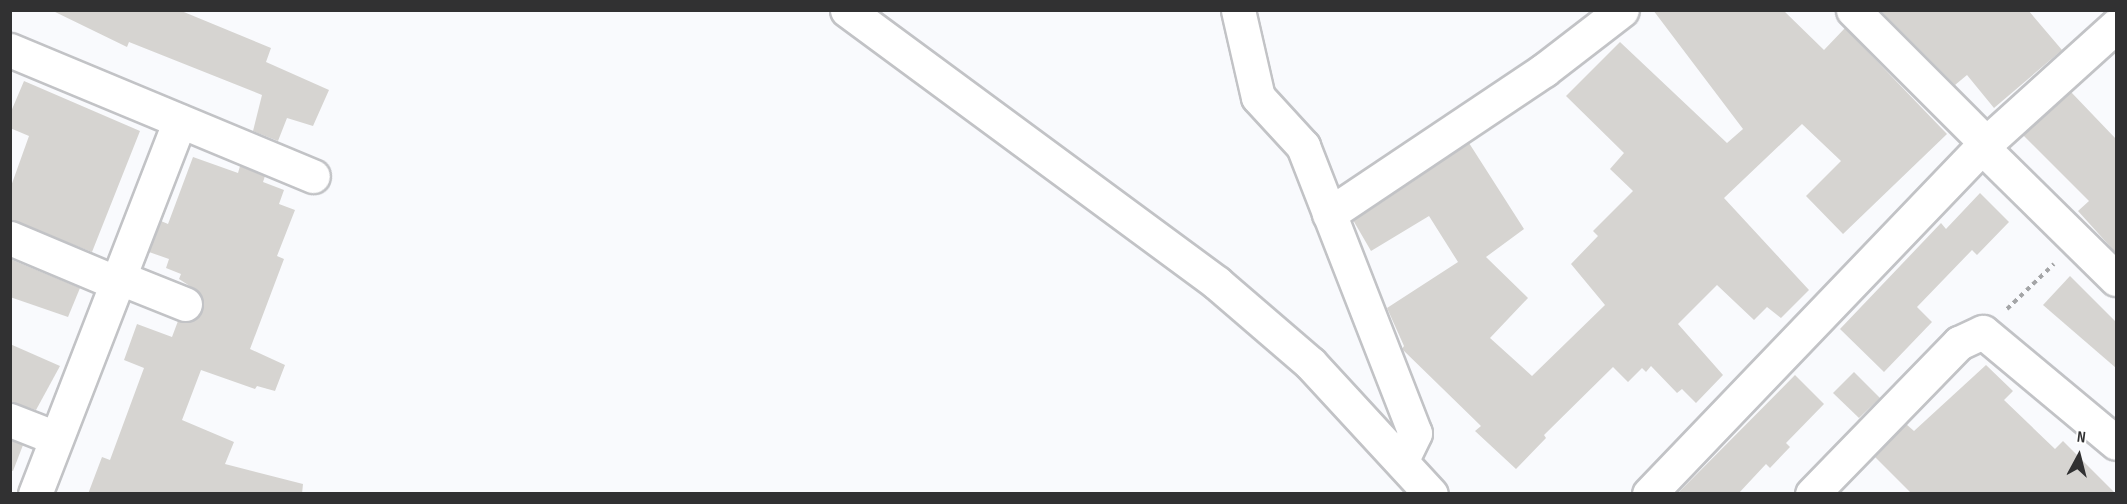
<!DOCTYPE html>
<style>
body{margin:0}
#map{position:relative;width:2127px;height:504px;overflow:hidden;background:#f9fafd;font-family:"Sofia Sans Condensed",sans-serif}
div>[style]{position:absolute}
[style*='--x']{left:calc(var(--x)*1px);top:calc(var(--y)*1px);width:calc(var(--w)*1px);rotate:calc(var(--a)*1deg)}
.building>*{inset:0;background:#d6d4d1}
.path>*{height:4px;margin-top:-2px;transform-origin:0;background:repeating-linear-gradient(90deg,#a4a5a7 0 4.5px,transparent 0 9px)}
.roads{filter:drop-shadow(2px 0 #c2c3c6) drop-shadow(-2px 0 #c2c3c6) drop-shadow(0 2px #c2c3c6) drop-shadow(0 -2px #c2c3c6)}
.minor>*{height:33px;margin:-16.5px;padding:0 16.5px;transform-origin:16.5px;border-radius:16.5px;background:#fff}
span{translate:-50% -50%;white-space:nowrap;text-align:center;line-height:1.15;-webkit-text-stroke:4.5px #fff;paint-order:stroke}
.frame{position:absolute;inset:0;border:12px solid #313132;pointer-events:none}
.north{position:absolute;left:2049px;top:426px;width:60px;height:60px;-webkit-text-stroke:4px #fff;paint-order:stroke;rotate:7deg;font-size:16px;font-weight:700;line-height:24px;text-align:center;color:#313132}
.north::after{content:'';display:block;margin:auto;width:21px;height:27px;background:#313132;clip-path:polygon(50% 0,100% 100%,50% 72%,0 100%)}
</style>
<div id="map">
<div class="building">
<i style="clip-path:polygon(51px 10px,179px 10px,271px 48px,266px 62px,329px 90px,313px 126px,287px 118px,278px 141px,253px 131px,262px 95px,129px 42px,127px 47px)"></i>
<i style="clip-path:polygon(1653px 10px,1783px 10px,1824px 50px,1845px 28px,1947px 134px,1843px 234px,1806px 196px,1841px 161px,1802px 124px,1724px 198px,1809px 290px,1781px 318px,1767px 307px,1754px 320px,1717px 285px,1678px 324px,1723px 375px,1696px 403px,1682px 389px,1677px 393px,1651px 366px,1646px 372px,1642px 368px,1628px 382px,1613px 367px,1544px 435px,1546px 438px,1516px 469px,1475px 431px,1481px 426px,1402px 349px,1404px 346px,1387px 308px,1458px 262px,1429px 216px,1371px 251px,1353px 220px,1469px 143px,1524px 229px,1486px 257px,1528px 298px,1490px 338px,1532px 376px,1605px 305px,1571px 264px,1598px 236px,1593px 231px,1633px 191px,1610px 169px,1624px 153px,1566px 96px,1620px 42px,1727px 143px,1743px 129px)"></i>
<i style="clip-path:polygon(1880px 10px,2028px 10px,2062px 50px,1994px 108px,1967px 75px,1955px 85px)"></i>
<i style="clip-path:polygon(24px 81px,140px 131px,92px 252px,10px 220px,10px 189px,29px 136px,10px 128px,10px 114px)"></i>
<i style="clip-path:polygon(2071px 92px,2116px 139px,2116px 253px,2078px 211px,2089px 201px,2023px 135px)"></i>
<i style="clip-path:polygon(193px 157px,238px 173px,240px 166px,265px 176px,263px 182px,284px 190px,279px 204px,295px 210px,277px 256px,284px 259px,250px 349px,285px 365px,275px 391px,257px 386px,255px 389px,201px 370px,182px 420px,234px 442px,225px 464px,303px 484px,302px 494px,88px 494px,102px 457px,110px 460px,144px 368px,124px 360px,137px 324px,172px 337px,178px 321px,196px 319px,203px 310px,199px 292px,179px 279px,181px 274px,166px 268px,169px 259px,149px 252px,161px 221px,168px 224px)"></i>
<i style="clip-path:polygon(1980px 193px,2009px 222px,1977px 255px,1972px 250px,1917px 307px,1932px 322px,1884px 372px,1840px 329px,1941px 223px,1946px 229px)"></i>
<i style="clip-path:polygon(10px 259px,80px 288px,68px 317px,10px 297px)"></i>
<i style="clip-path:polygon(2070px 276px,2116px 322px,2116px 368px,2043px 305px)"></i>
<i style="clip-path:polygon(10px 344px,60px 366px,36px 410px,10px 402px)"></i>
<i style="clip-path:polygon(1986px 365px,2013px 391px,2004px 400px,2055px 449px,2063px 441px,2116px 494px,1912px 494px,1875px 457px,1906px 424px,1914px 431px)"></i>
<i style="clip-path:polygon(1854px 372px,1880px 398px,1859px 418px,1833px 393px)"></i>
<i style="clip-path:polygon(1795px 375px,1824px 404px,1786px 443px,1790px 447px,1770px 468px,1766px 464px,1738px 494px,1677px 494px)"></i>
<i style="clip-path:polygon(10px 440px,23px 445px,13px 471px,10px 470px)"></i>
</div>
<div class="path">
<i style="--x:2007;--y:309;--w:65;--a:-43.8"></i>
</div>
<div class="roads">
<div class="minor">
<i style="--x:847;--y:10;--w:460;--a:36.4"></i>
<i style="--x:1217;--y:283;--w:123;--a:40.7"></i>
<i style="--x:1310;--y:363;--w:178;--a:47.3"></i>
<i style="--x:1238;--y:10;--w:89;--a:77.1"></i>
<i style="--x:1258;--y:97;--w:67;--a:47.4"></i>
<i style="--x:1303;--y:146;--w:308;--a:68.7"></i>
<i style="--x:1415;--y:433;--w:30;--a:116"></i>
<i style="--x:1853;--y:10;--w:188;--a:45"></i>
<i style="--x:10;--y:50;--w:328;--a:22.6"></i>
<i style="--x:1982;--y:147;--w:188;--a:44.6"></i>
<i style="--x:1329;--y:214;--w:259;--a:-33.8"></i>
<i style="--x:1544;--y:70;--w:98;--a:-37.6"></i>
<i style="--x:10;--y:238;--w:116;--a:22.8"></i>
<i style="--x:120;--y:278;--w:70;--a:21.8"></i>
<i style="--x:10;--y:420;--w:49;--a:21.4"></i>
<i style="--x:35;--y:494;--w:400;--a:-68.8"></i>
<i style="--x:1649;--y:494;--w:481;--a:-46.2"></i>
<i style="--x:1982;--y:147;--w:181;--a:-42.1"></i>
<i style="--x:1812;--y:494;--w:211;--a:-45.8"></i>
<i style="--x:1959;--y:343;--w:26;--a:-25"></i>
<i style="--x:1983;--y:332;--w:173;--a:39.8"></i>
</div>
</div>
<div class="frame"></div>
<div class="north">N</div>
</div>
